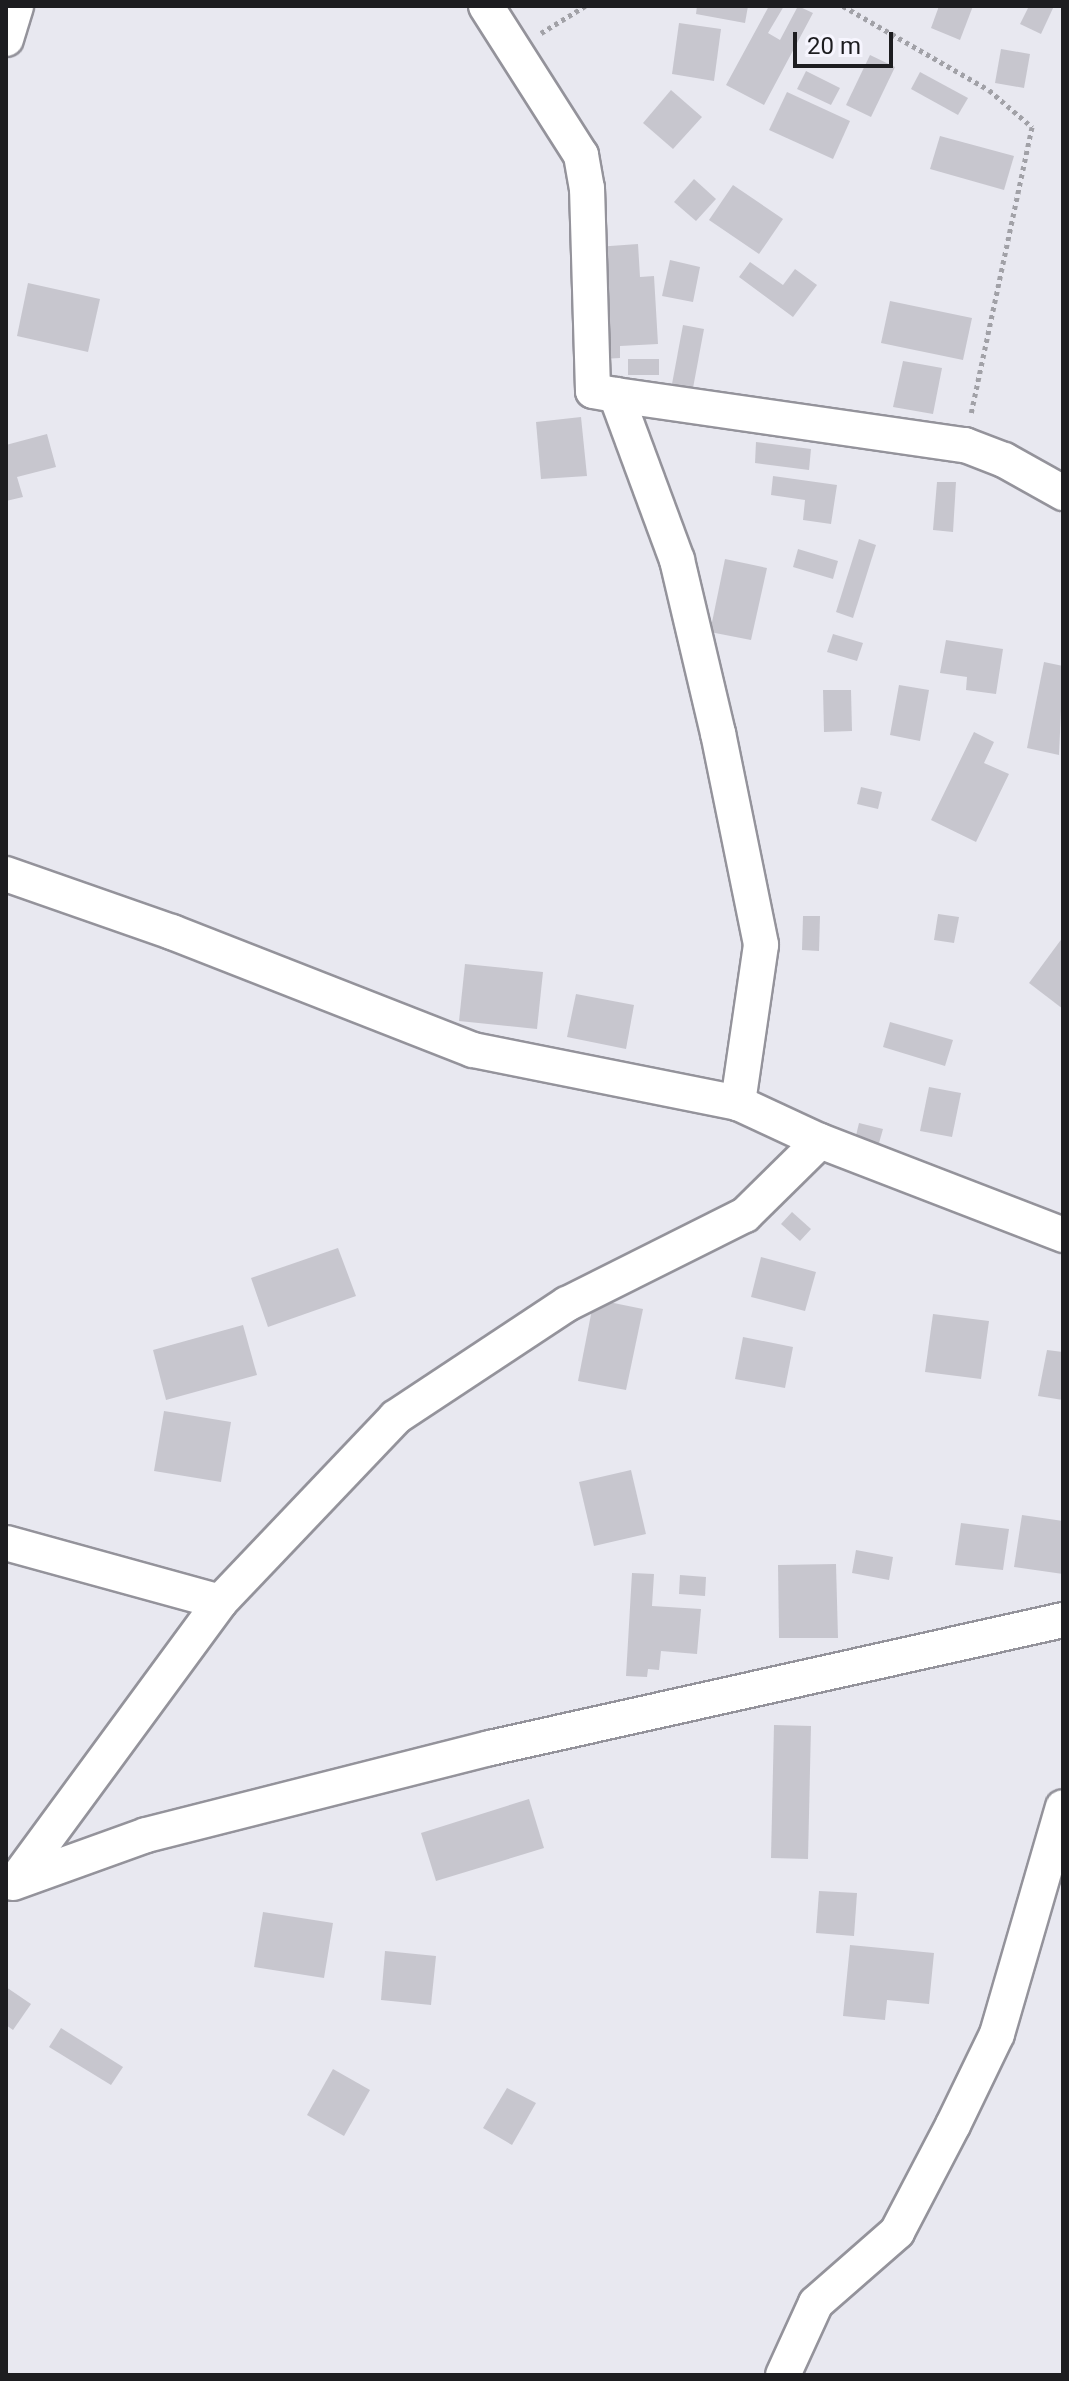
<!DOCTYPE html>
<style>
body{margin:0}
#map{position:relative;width:1069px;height:2381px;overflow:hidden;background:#e8e8f0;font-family:Roboto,sans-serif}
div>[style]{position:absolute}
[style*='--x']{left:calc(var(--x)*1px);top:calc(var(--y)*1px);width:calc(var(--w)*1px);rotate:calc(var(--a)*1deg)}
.building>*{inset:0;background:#c7c6ce}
.path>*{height:5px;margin-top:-2.5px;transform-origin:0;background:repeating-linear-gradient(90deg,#a1a1a7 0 4px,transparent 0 8px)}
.roads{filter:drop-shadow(2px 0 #94939b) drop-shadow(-2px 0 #94939b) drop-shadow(0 2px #94939b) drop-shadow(0 -2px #94939b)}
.street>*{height:34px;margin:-17px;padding:0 17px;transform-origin:17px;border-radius:17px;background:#fff}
span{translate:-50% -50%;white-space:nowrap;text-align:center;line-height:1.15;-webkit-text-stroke:6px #f6f5fe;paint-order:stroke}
.frame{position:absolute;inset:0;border:8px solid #1d1d20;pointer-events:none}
.scale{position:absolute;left:793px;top:32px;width:100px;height:36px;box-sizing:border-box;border:4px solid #1d1d20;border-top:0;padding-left:10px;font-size:24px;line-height:28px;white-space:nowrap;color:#1d1d20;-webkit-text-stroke:6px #f6f5fe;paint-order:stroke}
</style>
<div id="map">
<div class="building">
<i style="clip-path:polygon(697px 6px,748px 6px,745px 23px,696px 14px)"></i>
<i style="clip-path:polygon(769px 6px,784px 6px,768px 33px,780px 40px,798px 6px,813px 13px,764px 105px,726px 85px)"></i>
<i style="clip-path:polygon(939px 6px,973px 6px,960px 40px,931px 28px)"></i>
<i style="clip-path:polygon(1029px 6px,1054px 6px,1041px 34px,1020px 24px)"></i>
<i style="clip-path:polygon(679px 23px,721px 29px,714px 81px,672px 74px)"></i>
<i style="clip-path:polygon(1001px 49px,1030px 54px,1024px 88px,995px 83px)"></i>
<i style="clip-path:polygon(870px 55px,895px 67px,871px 117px,846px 105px)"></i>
<i style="clip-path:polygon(806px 71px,840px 88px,831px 105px,797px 89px)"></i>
<i style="clip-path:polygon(920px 72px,968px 98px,958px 115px,911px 89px)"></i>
<i style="clip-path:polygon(671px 90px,702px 117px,673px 149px,643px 123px)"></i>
<i style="clip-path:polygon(787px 92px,850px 121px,833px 159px,769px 130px)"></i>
<i style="clip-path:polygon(940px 136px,1014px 156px,1004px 190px,930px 169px)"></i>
<i style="clip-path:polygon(694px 179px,716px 199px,696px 221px,674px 202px)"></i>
<i style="clip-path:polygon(733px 185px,783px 219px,759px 254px,709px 220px)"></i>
<i style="clip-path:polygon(638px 244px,640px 277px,654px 276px,658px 344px,620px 346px,620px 358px,602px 359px,596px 247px)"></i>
<i style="clip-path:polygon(670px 260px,700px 267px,693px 302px,662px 296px)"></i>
<i style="clip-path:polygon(750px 262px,783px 285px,795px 269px,817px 285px,793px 317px,739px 277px)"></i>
<i style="clip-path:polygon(28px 283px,100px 299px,88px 352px,17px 336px)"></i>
<i style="clip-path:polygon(890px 301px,972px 318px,963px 360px,881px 343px)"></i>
<i style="clip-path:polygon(683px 325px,704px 329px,693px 388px,672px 384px)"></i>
<i style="clip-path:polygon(628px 359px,659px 359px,659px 375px,628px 375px)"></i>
<i style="clip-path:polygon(903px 361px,942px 368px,933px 414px,893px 407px)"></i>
<i style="clip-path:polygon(581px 417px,587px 476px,541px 479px,536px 422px)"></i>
<i style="clip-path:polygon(47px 434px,56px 467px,17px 477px,23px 497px,6px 501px,6px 445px)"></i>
<i style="clip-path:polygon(756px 442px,811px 449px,809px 470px,755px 463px)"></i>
<i style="clip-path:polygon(773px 476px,837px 485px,831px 524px,803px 520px,805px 500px,771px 495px)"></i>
<i style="clip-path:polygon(937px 482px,956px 482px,953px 532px,933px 530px)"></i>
<i style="clip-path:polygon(859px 539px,876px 545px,853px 618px,836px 612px)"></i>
<i style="clip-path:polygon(798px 549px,838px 561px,833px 579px,793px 567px)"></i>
<i style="clip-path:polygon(725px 559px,767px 568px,751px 640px,710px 632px)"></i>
<i style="clip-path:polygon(833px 634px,863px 643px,857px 661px,827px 652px)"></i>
<i style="clip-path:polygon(946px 640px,1003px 649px,996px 694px,966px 690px,967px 677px,940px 673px)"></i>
<i style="clip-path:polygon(1044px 662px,1063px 666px,1059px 755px,1027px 748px)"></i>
<i style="clip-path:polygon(899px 685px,929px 690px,920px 741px,890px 735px)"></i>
<i style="clip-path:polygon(823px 690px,851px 690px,852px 731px,824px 732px)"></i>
<i style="clip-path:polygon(974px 732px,994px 742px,984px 763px,1009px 774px,976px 842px,931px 820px)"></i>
<i style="clip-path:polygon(861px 787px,882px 792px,878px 809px,857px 804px)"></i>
<i style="clip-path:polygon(938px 914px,959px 917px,954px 943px,934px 940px)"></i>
<i style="clip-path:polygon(803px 916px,820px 916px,819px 951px,802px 950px)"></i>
<i style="clip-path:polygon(1063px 937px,1063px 1009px,1029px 983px)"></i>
<i style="clip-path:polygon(465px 964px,543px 972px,537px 1029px,459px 1021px)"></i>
<i style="clip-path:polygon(576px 994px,634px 1005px,626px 1049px,567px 1037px)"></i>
<i style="clip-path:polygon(890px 1022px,953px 1040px,945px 1066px,883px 1047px)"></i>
<i style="clip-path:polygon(929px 1087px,961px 1093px,952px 1137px,920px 1131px)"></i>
<i style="clip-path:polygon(859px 1123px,883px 1129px,877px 1150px,854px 1144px)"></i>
<i style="clip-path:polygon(792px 1212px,811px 1229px,800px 1241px,781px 1224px)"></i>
<i style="clip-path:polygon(338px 1248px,356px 1296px,268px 1327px,251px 1278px)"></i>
<i style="clip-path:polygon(761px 1257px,816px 1272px,805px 1311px,751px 1297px)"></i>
<i style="clip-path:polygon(594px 1299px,643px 1309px,626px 1390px,578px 1381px)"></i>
<i style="clip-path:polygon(933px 1314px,989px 1321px,981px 1379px,925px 1372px)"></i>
<i style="clip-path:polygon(243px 1325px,257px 1375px,166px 1400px,153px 1350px)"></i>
<i style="clip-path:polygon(743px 1337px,793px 1347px,785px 1388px,735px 1379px)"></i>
<i style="clip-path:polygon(1047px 1350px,1063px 1352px,1063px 1400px,1038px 1396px)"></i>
<i style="clip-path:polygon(164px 1411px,231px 1422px,221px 1482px,154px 1471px)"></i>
<i style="clip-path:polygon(631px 1470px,646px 1534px,594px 1546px,579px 1482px)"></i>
<i style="clip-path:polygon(1022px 1515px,1063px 1521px,1063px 1574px,1014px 1567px)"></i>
<i style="clip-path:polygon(961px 1523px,1009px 1529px,1003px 1570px,955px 1565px)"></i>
<i style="clip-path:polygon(856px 1550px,893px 1557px,889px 1580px,852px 1573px)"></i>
<i style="clip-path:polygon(836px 1564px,838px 1638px,779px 1638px,778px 1565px)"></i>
<i style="clip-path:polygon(632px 1573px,654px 1574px,652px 1606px,701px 1609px,697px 1654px,661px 1651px,659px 1670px,648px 1669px,647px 1677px,626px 1676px)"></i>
<i style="clip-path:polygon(680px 1575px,706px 1577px,705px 1596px,679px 1594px)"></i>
<i style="clip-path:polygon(774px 1725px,811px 1726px,808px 1859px,771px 1858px)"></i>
<i style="clip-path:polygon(529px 1799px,544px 1848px,436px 1881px,421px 1833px)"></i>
<i style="clip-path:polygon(819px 1891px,857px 1893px,854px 1936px,816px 1933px)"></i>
<i style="clip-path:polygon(263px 1912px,333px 1923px,324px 1978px,254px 1967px)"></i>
<i style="clip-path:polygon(850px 1945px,934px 1953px,929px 2004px,887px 2000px,885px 2020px,843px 2016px)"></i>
<i style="clip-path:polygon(385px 1951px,436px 1956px,431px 2005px,381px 2000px)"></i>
<i style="clip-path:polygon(6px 1987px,31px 2004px,13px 2030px,6px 2025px)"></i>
<i style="clip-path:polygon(61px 2028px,123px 2067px,111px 2085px,49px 2047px)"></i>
<i style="clip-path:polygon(333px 2069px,370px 2090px,344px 2136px,307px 2115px)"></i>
<i style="clip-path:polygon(507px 2088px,536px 2103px,512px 2145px,483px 2128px)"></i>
</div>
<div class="path">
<i style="--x:843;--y:6;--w:168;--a:29.9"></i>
<i style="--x:989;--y:90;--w:57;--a:40.7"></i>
<i style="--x:1032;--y:127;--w:292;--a:102"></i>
<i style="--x:541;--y:33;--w:52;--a:-31.5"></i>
</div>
<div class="roads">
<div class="street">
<i style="--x:486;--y:6;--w:177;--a:57.5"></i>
<i style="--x:581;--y:155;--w:34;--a:80"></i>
<i style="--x:587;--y:188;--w:203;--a:88.3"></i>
<i style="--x:593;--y:391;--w:23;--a:10"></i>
<i style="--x:616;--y:395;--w:176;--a:69.7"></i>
<i style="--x:677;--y:560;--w:178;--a:76.7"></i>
<i style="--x:718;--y:733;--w:216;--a:78.5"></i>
<i style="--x:761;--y:945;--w:160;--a:98.3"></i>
<i style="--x:6;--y:39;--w:34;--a:-73"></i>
<i style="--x:616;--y:395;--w:353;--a:8.2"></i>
<i style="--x:965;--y:445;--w:42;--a:21"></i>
<i style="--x:1004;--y:460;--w:68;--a:29.2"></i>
<i style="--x:6;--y:874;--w:176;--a:19.3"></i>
<i style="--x:172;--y:932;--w:323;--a:21.4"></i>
<i style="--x:473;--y:1050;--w:270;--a:11.3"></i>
<i style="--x:738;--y:1103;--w:90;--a:24.9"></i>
<i style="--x:820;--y:1141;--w:261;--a:21.1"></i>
<i style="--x:6;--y:1543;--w:222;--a:15.4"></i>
<i style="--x:16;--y:1880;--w:345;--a:-53.7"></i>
<i style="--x:220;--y:1602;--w:255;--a:-46.4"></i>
<i style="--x:396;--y:1417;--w:205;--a:-33.5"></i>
<i style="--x:567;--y:1304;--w:199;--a:-26.6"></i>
<i style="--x:745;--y:1215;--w:105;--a:-44.6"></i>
<i style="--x:13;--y:1883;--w:141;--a:-19.8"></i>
<i style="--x:146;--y:1835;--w:355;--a:-14.2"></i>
<i style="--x:490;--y:1748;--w:587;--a:-12.59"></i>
<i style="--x:783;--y:2375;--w:79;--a:-65.4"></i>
<i style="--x:816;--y:2303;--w:108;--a:-41.2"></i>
<i style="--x:897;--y:2232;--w:121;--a:-62.4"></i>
<i style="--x:953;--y:2125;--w:101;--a:-64.2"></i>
<i style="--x:997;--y:2034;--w:236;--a:-73.8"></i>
</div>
</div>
<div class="frame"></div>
<div class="scale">20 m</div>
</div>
